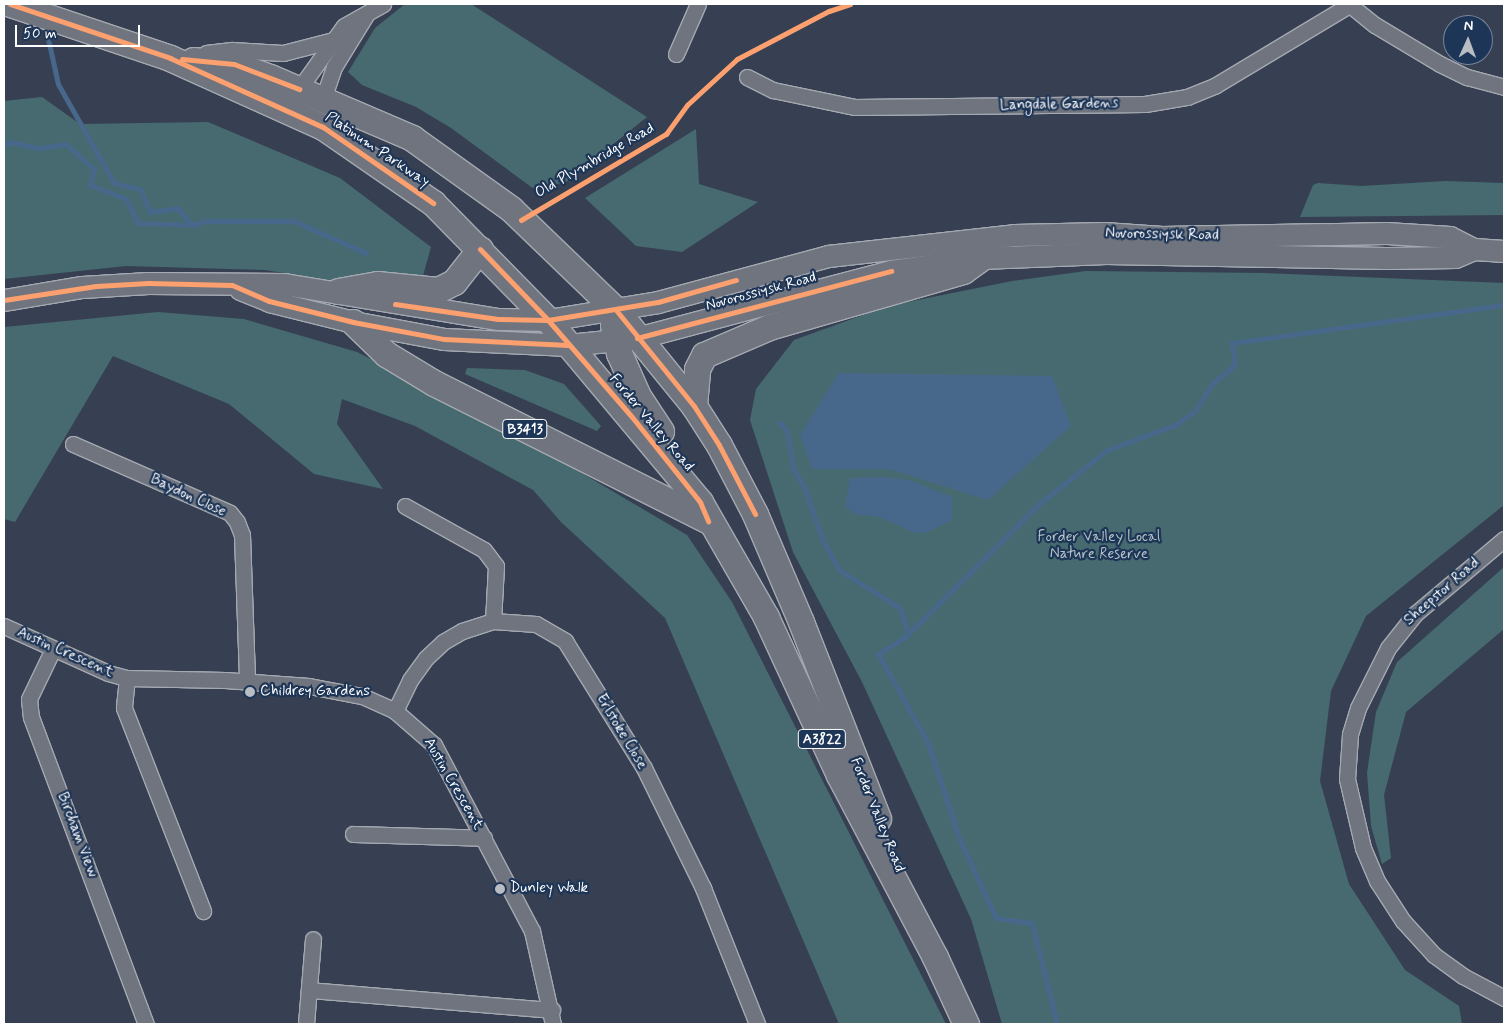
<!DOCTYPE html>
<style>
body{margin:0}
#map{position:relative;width:1508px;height:1028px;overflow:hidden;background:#364052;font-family:Mynerve,sans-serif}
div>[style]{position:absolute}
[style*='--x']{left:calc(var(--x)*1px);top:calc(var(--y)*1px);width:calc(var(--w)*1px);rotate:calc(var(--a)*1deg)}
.green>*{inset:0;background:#466a6f}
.water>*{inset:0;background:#48688b}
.stream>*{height:5px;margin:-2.5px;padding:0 2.5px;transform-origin:2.5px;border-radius:2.5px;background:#48688b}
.roads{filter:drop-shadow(1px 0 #a5a9b1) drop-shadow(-1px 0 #a5a9b1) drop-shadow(0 1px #a5a9b1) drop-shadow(0 -1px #a5a9b1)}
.minor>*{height:15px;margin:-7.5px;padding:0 7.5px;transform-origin:7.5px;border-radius:7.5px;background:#6f747e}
.secondary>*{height:21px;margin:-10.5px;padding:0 10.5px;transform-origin:10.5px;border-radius:10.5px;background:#6f747e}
.primary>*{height:25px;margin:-12.5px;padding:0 12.5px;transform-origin:12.5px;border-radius:12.5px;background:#6f747e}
.cycleway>*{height:5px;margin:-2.5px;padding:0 2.5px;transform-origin:2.5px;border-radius:2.5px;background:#fca06f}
.dots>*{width:14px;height:14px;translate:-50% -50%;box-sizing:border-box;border:2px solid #1d3557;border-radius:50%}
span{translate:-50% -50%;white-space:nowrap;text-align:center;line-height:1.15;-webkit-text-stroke:4.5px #1d3557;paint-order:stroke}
.shield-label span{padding:1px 4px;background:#1d3557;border:1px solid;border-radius:4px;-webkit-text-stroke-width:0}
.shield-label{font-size:14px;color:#fff;font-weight:700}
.street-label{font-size:15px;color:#fff}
.park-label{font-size:15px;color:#b6c6c7}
.poi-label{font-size:15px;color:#fff}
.left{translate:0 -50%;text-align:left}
.frame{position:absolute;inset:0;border:5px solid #fff;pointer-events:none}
.north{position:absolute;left:1443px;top:15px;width:50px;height:50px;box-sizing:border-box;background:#1d3557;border:1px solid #77869a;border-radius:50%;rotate:2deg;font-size:14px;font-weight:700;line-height:20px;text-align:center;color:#fff}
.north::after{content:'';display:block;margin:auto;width:18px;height:22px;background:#b9bcc2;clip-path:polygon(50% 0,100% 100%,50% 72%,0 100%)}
.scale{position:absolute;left:15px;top:25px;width:125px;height:22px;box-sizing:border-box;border:2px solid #fff;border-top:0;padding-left:6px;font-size:15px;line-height:18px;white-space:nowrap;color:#fff;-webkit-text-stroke:4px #1d3557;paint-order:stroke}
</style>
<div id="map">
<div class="green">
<i style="clip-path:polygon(405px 4px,471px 4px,647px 117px,566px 182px,534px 189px,451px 128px,416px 107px,362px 85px,348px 72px,375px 28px)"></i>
<i style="clip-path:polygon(42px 97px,80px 124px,208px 122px,340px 178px,431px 247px,418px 294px,265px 270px,126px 266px,4px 279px,4px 101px)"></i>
<i style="clip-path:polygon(696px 129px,699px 184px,758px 202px,682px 252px,636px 246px,585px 198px)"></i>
<i style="clip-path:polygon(1446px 181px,1504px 183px,1504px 215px,1300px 217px,1313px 185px,1318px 183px,1361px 186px)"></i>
<i style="clip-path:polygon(1086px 271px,1263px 273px,1504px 283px,1504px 505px,1366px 616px,1331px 691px,1320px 781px,1349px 884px,1405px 970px,1459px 1006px,1462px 1024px,1002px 1024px,971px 919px,862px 682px,793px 552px,750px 420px,756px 389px,794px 340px,888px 306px,1012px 281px)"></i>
<i style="clip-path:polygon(158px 312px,244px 319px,357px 352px,488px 418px,687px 535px,732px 602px,946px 1024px,839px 1024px,665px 618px,561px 522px,533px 490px,415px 426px,342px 399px,337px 424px,383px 489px,314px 474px,229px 404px,113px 356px,15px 522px,4px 519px,4px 327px)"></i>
<i style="clip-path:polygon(467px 368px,525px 370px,564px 384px,601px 426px,597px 431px,465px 374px)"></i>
<i style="clip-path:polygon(1504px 567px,1504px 629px,1406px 712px,1384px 795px,1391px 858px,1382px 864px,1371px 826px,1367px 773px,1376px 712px,1397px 662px)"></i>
</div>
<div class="water">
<i style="clip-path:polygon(839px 373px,1052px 376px,1071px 426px,988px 500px,889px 469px,812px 469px,800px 435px)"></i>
<i style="clip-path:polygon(884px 477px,909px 480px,952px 497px,952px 520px,925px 533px,913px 532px,877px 516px,857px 515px,845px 507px,850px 478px)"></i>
</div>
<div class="stream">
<i style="--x:45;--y:25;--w:60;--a:77.6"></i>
<i style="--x:58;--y:84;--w:114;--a:60.5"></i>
<i style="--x:114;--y:183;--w:27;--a:13"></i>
<i style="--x:140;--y:189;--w:25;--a:67"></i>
<i style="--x:150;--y:212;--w:27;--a:-8"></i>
<i style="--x:177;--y:208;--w:23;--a:47"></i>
<i style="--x:4;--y:146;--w:7;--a:-34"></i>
<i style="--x:10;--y:142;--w:30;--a:12"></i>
<i style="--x:39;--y:148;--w:27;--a:-8"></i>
<i style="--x:66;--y:144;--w:38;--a:42"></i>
<i style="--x:94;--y:169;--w:16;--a:104"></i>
<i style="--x:90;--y:185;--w:39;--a:21"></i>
<i style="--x:126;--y:199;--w:27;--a:63"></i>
<i style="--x:138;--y:223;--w:55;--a:2.1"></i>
<i style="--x:193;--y:225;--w:13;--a:-18"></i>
<i style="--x:205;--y:221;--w:89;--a:0"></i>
<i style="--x:294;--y:221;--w:79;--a:24"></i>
<i style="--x:780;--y:423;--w:11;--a:49"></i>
<i style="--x:787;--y:431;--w:40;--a:80"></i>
<i style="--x:794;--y:470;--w:20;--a:60"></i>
<i style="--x:804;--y:487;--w:57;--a:70.6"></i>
<i style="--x:823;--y:541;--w:33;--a:61"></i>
<i style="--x:839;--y:570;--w:72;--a:31.9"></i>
<i style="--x:900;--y:608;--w:27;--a:73"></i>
<i style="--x:1057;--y:1024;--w:104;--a:-103.9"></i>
<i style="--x:1032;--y:923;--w:36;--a:-172"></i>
<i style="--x:996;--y:918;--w:88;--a:-114.8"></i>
<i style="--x:959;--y:838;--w:100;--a:-108.1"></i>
<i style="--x:928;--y:743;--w:102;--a:-119.3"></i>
<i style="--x:878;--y:654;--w:31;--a:-32"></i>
<i style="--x:904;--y:638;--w:189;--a:-44.8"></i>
<i style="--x:1038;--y:505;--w:88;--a:-38.6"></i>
<i style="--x:1107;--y:450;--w:72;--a:-20.2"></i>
<i style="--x:1175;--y:425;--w:24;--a:-35"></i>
<i style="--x:1195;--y:411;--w:32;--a:-58"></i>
<i style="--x:1212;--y:384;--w:30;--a:-40"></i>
<i style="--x:1235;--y:365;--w:22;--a:-98"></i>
<i style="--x:1232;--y:343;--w:275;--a:-8"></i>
</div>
<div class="roads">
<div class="minor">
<i style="--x:1350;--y:5;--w:32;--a:39"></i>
<i style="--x:1375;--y:25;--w:76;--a:31"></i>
<i style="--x:1440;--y:64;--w:30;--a:26"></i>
<i style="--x:1467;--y:77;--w:38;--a:15"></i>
<i style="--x:206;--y:53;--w:26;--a:-7"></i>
<i style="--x:232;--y:50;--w:51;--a:3.4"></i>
<i style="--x:283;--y:53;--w:52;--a:-14.6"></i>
<i style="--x:676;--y:54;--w:55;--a:-66.3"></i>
<i style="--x:747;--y:77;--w:29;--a:27"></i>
<i style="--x:773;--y:90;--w:84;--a:11.7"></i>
<i style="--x:855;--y:107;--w:290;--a:-0.6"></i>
<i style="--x:1145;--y:104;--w:43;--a:-9.5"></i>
<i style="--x:1187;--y:97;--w:31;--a:-22"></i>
<i style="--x:1216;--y:85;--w:157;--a:-31"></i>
<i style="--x:301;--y:96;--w:7;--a:-106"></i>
<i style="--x:299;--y:89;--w:77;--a:-54.5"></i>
<i style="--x:344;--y:26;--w:45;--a:-29.4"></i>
<i style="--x:323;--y:99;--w:34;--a:-71"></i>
<i style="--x:334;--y:67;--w:61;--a:-58.4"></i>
<i style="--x:73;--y:444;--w:171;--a:23.7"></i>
<i style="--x:230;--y:513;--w:11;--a:52"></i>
<i style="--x:237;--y:522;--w:14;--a:69"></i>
<i style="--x:242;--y:535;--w:146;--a:88"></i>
<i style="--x:405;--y:506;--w:90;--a:29.1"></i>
<i style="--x:484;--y:550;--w:20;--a:53"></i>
<i style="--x:496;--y:566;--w:55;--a:93.1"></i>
<i style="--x:1504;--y:539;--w:116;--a:139.9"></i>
<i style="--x:1415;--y:614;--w:43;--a:128.5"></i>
<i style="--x:1388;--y:648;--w:67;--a:116.6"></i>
<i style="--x:1358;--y:708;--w:28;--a:107"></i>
<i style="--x:1350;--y:735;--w:44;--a:93.9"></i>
<i style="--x:1347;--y:779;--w:71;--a:76.9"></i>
<i style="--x:1363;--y:848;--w:36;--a:67"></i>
<i style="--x:1377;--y:881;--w:48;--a:57"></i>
<i style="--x:1403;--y:921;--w:46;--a:47.6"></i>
<i style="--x:1434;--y:955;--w:36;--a:36"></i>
<i style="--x:1463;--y:976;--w:47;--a:28.2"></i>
<i style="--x:4;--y:626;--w:114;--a:24.3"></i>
<i style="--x:108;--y:673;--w:20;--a:15"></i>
<i style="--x:127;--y:678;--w:98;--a:1.2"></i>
<i style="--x:225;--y:680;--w:84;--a:4.1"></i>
<i style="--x:309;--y:686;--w:54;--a:10.7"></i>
<i style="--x:362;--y:696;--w:36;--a:24"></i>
<i style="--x:395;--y:711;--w:52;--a:41.1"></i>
<i style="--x:434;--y:745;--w:210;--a:62.2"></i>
<i style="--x:532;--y:931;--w:95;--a:77.3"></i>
<i style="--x:53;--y:649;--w:55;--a:115.6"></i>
<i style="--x:29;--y:699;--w:18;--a:84"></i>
<i style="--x:31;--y:717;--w:328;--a:69.5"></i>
<i style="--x:127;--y:678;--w:30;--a:96"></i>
<i style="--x:124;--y:708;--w:218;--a:68.7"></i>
<i style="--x:395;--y:711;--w:34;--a:-64"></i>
<i style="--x:410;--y:680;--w:27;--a:-54"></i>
<i style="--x:426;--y:658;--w:23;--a:-43"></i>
<i style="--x:443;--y:642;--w:22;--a:-30"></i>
<i style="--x:462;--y:631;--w:33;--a:-18"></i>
<i style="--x:493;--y:621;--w:43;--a:4"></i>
<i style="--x:536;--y:624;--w:34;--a:30"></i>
<i style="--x:565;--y:641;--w:150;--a:58.1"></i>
<i style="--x:644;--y:768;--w:134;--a:63.8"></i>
<i style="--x:703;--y:888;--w:146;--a:68.3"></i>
<i style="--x:353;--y:834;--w:131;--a:1.7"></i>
<i style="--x:309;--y:990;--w:244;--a:4.7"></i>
<i style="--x:306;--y:1024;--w:85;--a:-85.3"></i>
</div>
<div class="secondary">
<i style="--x:240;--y:289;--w:31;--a:22"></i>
<i style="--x:269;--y:301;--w:87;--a:14"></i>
<i style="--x:353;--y:322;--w:93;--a:10.6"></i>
<i style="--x:444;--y:339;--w:124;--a:2.8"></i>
<i style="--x:568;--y:345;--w:69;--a:-5.8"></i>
<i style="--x:637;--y:338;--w:263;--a:-14.8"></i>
<i style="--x:891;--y:271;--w:91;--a:-8.2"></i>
<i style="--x:981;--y:258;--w:125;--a:-2.3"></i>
<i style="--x:1106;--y:253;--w:281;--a:1"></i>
<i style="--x:1387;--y:258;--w:68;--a:-0.8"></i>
<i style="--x:1455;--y:257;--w:21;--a:-23"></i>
<i style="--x:4;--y:300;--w:79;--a:-9.5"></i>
<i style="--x:82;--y:287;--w:66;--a:-3.5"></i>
<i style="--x:148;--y:283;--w:136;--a:0.4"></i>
<i style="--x:284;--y:284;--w:217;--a:9.3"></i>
<i style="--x:498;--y:319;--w:50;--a:1.1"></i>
<i style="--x:548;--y:320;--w:111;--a:-9.3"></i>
<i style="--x:658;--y:302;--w:176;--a:-15.1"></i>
<i style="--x:828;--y:256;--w:187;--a:-6.4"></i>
<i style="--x:1014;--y:235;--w:90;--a:-1.3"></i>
<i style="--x:1104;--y:233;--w:58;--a:3.9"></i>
<i style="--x:1162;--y:237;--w:224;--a:-1"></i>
<i style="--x:1386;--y:233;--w:64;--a:3.6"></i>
<i style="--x:1450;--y:237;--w:27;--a:27"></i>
<i style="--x:1474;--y:249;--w:30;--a:4"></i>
</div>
<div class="primary">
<i style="--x:10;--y:4;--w:169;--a:18.6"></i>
<i style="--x:170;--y:58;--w:168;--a:24.3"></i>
<i style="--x:323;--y:127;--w:134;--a:34.6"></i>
<i style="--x:433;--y:203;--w:164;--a:45.5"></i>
<i style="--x:548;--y:320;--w:237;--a:50.1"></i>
<i style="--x:700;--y:502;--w:133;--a:60.1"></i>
<i style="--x:766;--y:617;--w:174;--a:65.2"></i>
<i style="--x:839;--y:775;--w:206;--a:62.2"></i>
<i style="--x:935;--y:957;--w:74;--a:65.2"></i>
<i style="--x:193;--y:60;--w:41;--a:5.6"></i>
<i style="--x:234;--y:64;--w:38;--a:20"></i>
<i style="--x:270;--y:77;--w:155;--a:23.2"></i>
<i style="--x:412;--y:138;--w:122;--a:35.6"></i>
<i style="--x:511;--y:209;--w:146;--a:43.9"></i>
<i style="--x:616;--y:310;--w:124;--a:50.9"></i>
<i style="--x:694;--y:406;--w:46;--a:57.3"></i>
<i style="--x:719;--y:445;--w:78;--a:62.4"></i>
<i style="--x:755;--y:514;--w:117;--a:66.9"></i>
<i style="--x:801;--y:622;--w:211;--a:68.6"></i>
<i style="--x:338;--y:291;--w:40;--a:-10"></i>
<i style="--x:377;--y:284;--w:61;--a:5.6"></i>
<i style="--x:438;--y:290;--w:18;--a:-27"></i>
<i style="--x:454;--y:282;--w:42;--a:-51.8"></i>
<i style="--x:616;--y:310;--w:15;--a:101"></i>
<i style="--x:613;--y:325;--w:29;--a:78"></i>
<i style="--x:619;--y:353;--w:47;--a:66.2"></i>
<i style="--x:638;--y:396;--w:42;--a:56.7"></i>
<i style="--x:353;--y:322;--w:46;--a:44.1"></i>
<i style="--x:386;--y:354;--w:56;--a:31.1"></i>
<i style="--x:434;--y:383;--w:307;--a:26.7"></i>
<i style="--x:694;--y:406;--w:37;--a:-85"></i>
<i style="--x:697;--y:369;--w:16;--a:-63"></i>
<i style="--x:704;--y:355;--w:71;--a:-23.3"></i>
<i style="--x:769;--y:327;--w:202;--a:-16.1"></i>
<i style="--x:963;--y:271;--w:22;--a:-36"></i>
</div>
</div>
<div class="cycleway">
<i style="--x:10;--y:4;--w:169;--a:18.6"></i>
<i style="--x:170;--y:58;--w:168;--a:24.3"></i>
<i style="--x:323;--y:127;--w:134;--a:34.6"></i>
<i style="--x:182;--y:59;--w:52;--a:5.5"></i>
<i style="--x:234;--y:64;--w:70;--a:21"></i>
<i style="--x:521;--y:220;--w:169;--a:-30.7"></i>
<i style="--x:666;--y:134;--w:36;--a:-54"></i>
<i style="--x:687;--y:105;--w:68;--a:-42.6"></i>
<i style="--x:737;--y:59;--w:104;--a:-27.6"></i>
<i style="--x:829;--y:11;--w:22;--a:-18"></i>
<i style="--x:480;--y:249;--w:98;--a:46.2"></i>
<i style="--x:548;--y:320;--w:128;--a:49.1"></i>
<i style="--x:632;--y:417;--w:109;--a:51.3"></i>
<i style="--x:700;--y:502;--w:21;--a:67"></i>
<i style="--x:4;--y:300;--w:93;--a:-8.7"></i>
<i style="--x:96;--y:286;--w:52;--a:-3.3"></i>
<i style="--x:148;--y:283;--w:84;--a:1.4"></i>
<i style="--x:232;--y:285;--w:40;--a:23.4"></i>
<i style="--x:269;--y:301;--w:87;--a:14"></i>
<i style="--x:353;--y:322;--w:93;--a:10.6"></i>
<i style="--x:444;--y:339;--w:124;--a:2.8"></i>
<i style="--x:395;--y:304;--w:104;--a:8.3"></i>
<i style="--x:498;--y:319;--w:50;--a:1.1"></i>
<i style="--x:548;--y:320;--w:111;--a:-9.3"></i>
<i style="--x:658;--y:302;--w:81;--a:-15.8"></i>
<i style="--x:616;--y:310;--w:124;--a:50.9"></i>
<i style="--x:694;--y:406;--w:46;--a:57.3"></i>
<i style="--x:719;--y:445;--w:78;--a:62.4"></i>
<i style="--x:637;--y:338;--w:263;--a:-14.8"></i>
</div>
<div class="dots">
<i style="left:250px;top:692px;background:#b9bcc2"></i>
<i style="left:500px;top:889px;background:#b9bcc2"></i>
</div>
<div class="shield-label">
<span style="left:525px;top:429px">B3413</span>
<span style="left:822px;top:739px">A3822</span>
</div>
<div class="street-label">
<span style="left:1059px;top:105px;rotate:-1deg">Langdale Gardens</span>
<span style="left:377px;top:150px;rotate:34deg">Platinum Parkway</span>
<span style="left:595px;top:161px;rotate:-30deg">Old Plymbridge Road</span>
<span style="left:1162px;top:235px;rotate:1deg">Novorossiysk Road</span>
<span style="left:761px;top:292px;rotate:-15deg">Novorossiysk Road</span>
<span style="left:651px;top:423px;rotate:50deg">Forder Valley Road</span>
<span style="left:188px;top:496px;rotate:25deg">Baydon Close</span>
<span style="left:1442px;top:592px;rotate:-41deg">Sheepstor Road</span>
<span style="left:65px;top:653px;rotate:24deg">Austin Crescent</span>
<span style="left:621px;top:732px;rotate:59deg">Erlstoke Close</span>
<span style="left:453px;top:784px;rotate:60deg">Austin Crescent</span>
<span style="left:877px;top:815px;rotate:68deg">Forder Valley Road</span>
<span style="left:77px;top:835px;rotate:69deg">Bircham View</span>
</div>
<div class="park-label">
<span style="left:1099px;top:546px">Forder Valley Local<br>Nature Reserve</span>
</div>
<div class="poi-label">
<span class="left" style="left:260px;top:692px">Childrey Gardens</span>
<span class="left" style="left:510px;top:889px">Dunley Walk</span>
</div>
<div class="frame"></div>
<div class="north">N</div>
<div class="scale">50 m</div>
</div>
